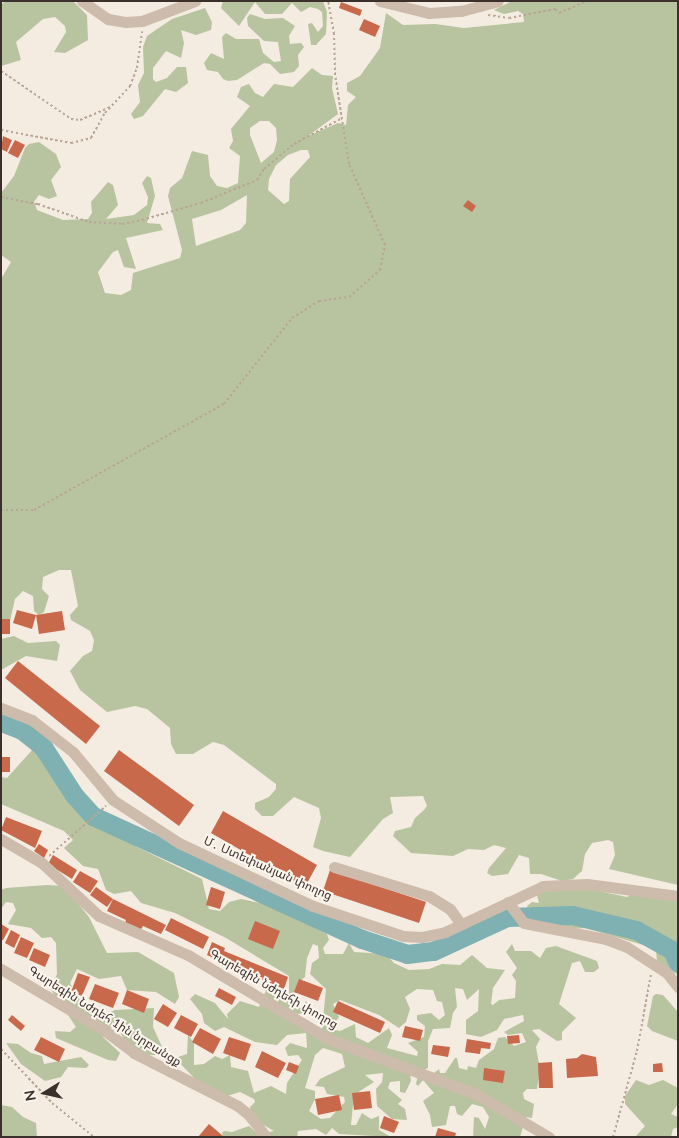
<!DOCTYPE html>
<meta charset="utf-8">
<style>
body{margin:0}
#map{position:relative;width:679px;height:1138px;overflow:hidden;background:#f4ebe1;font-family:Lato,"Noto Sans Armenian",sans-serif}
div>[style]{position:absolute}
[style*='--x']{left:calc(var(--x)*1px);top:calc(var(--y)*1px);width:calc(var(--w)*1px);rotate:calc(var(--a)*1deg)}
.green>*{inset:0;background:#b8c4a0}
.river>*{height:19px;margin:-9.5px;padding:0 9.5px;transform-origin:9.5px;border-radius:9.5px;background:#7fb0b2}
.building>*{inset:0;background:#c8694b}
.path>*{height:2px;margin-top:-1px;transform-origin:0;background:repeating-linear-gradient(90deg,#b9a596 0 2.5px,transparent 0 5px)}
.minor>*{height:11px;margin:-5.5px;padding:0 5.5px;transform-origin:5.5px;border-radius:5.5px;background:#cdbbac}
span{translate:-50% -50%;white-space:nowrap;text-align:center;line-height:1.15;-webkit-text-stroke:4px #fbf5ee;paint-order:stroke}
.street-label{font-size:12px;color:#3b302b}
.frame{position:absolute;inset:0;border:2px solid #3b302b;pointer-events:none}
.north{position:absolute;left:20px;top:1068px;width:50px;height:50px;-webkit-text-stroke:4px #fbf5ee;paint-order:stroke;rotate:260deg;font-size:14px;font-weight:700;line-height:20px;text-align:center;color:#3b302b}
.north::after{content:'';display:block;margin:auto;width:18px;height:22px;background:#3b302b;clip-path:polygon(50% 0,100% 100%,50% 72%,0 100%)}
</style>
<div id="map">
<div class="green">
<i style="clip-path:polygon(5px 1px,73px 1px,87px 15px,88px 40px,65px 53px,54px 52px,66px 32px,65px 26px,55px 17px,43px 19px,16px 42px,21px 60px,1px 66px,1px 5px)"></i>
<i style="clip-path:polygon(223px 1px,323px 1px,327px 12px,326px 34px,316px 45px,311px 45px,308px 24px,312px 23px,318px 32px,323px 26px,322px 12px,318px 9px,310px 7px,301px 12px,292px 3px,282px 14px,265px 14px,255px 2px,239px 26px,221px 8px)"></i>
<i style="clip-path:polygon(evenodd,512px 1px,678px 1px,678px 885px,609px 869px,615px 855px,613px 842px,608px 840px,592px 843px,585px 854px,582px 871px,573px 879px,562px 881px,541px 874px,530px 874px,529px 858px,519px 855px,508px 874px,492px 876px,487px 873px,489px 868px,506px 848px,494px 845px,484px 850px,468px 849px,453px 856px,411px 853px,393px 836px,395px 831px,411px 827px,415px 818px,424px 810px,427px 806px,423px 796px,390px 797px,393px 813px,383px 819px,350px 857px,323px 851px,313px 847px,321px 818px,319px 808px,294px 797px,273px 816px,262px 816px,255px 809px,255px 803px,269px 797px,276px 789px,276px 784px,224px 745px,213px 742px,193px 754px,176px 754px,171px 744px,170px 728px,147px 709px,135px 706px,107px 712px,80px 690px,70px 671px,83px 656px,92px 651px,94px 640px,90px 631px,71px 620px,70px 615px,78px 606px,71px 570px,59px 570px,43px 577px,42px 589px,49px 596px,44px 612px,39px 615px,34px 611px,33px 596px,23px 591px,15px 599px,10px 621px,1px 622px,1px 279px,11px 262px,1px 255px,1px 193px,14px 176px,25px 148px,29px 144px,39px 142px,56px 154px,61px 167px,51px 180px,57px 196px,49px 199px,39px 195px,34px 202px,37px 210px,63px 220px,88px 219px,92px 213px,91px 202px,108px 182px,113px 185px,118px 205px,106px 219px,134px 215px,147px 205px,148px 197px,142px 183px,147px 176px,151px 178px,155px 196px,147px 223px,160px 224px,163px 230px,126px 238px,136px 269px,124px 267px,118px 250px,113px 252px,98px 272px,105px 293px,121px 295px,131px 290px,133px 273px,180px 258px,182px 250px,168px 196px,170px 188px,182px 178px,192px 151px,208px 155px,210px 176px,217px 186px,227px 188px,238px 183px,240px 156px,229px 148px,233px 141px,231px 129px,250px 106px,237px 97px,241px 87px,249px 84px,255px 93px,263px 97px,274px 84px,293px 87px,312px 68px,322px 75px,333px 76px,332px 88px,338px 114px,308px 136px,338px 123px,346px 125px,348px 105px,356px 97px,347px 91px,347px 83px,360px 76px,380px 48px,386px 13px,403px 25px,435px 24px,464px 28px,524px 22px,523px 14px,518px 11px,504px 14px,494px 10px,512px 1px,260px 121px,269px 121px,276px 128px,277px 140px,274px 152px,261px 163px,250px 135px,250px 128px,260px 121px,512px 1px,301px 150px,308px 150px,310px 157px,290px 179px,289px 201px,284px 204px,268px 190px,269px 179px,276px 165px,288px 155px,301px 150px,512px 1px,247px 195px,246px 223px,240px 230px,196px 246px,192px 219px,221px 210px,247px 195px)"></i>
<i style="clip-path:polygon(205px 8px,212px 22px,211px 30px,196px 35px,181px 30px,184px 43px,181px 58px,166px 51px,153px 68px,153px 79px,156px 82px,167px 78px,177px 67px,186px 67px,188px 83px,176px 92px,165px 89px,143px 116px,134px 119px,131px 114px,140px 102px,138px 85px,144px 73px,143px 47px,147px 36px,172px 19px)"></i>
<i style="clip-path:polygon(250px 14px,265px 19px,283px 18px,295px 26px,289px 36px,290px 44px,301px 43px,304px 47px,298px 55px,299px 66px,294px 72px,280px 74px,270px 64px,264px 63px,237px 80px,228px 81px,223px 79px,218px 72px,207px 70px,204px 63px,211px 53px,224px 59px,222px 37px,226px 33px,236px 39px,259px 39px,263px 53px,274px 62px,281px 61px,278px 42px,264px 41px,248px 26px,247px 18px)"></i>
<i style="clip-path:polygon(14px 636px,28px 643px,56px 641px,60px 645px,57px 661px,26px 656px,1px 670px,1px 639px)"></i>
<i style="clip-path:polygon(evenodd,33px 749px,93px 816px,137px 847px,202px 879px,209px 909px,220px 911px,229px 902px,241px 899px,273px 906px,327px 934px,329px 940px,323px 948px,325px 954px,343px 954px,349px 943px,354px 952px,386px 954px,394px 963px,409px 970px,429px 969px,442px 964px,460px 965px,472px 955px,487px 968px,505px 970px,493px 988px,491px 1004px,493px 1005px,499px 1000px,515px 998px,516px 981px,512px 975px,517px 968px,506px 952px,512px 944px,515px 951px,531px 951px,540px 958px,546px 948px,556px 946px,597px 961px,599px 968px,594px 972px,585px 972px,580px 961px,572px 963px,559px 1004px,576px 1018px,562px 1032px,562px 1040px,557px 1041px,539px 1029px,532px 1030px,540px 1039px,536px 1047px,540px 1069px,537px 1089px,527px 1089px,523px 1093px,524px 1099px,534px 1104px,532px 1118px,526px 1117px,520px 1137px,473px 1137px,474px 1117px,479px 1118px,485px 1129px,489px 1117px,483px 1107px,472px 1104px,462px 1116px,457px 1114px,455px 1106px,450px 1106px,446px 1125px,432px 1127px,430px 1115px,423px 1101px,434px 1093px,423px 1080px,418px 1086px,416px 1084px,418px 1075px,434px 1073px,439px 1069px,440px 1073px,445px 1073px,455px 1058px,457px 1058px,459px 1068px,467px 1070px,468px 1066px,476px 1068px,479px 1060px,494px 1049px,498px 1038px,505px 1037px,514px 1046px,526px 1042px,522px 1033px,508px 1035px,504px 1032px,524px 1021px,523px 1015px,504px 1019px,497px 1030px,481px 1037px,466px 1034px,466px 1020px,478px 1011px,479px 989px,467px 1000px,463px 989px,455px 988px,457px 1007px,453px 1013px,450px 1028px,433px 1029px,428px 1041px,428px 1068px,424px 1070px,409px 1064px,411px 1081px,405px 1093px,400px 1092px,400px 1081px,390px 1082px,388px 1088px,402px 1100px,398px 1104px,405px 1109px,407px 1120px,392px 1119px,377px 1106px,376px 1089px,382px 1082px,383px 1073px,365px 1075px,374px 1082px,354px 1095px,351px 1125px,356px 1125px,362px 1113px,371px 1119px,379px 1116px,379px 1130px,391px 1137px,339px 1134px,332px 1128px,326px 1135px,316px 1129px,298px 1131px,297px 1137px,269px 1137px,269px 1132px,274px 1131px,253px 1119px,250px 1107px,255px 1102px,254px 1099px,240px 1092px,227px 1096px,198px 1082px,175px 1058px,187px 1054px,188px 1035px,194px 1043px,194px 1065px,204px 1064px,215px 1056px,222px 1059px,230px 1055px,231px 1067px,248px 1071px,254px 1093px,271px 1086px,286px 1094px,287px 1083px,302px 1060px,298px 1055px,288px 1056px,285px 1048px,290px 1043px,307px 1048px,306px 1033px,287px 1035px,277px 1045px,255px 1042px,224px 1027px,215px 1031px,204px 1023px,202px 1014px,190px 999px,195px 994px,215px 1003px,228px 1019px,227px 1014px,240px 1001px,259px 1007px,269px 983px,289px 995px,289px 976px,226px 938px,175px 913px,141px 903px,131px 891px,114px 894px,106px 890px,98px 869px,83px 866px,64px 848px,73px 840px,64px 831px,1px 804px,1px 777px,7px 778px,33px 749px,313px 944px,318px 946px,319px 958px,312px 963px,310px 974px,326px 989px,322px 1029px,296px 1014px,306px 1013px,309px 1008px,306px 1001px,301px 1008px,294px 1006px,296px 990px,299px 982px,305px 977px,307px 958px,313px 944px,33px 749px,417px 989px,433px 990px,437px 1001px,442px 1002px,445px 1015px,439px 1020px,431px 1013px,417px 1015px,417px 1020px,425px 1026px,424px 1037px,408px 1043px,418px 1052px,417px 1056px,387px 1048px,392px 1035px,389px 1028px,368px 1043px,356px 1037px,355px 1024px,340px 1031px,330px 1029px,339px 1017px,333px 1004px,340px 1000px,379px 1015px,399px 1028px,406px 1022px,410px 1009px,405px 997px,417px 989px,33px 749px,323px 1048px,342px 1054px,345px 1067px,320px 1079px,315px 1086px,324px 1087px,327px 1094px,344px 1097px,345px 1102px,330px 1118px,321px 1119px,309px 1111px,315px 1099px,315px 1091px,305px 1088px,315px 1055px,323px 1048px)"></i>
<i style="clip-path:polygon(47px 885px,64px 886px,89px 917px,107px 953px,138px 952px,174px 973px,179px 997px,175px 1004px,156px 992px,127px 990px,121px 976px,99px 979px,77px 969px,70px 983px,77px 997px,101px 1016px,115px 1010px,154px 1008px,153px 1027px,163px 1049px,158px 1055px,150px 1055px,128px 1046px,120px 1032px,113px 1028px,105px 1028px,103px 1037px,120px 1053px,116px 1061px,108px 1060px,56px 1038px,55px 1031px,70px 1032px,76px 1027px,50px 988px,57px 974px,56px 943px,51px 937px,42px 938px,31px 928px,8px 924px,16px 910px,13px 903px,6px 902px,1px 909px,1px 890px,6px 888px)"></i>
<i style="clip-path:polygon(574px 886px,627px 897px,642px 888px,678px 898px,678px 975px,657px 961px,656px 951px,650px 947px,585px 928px,566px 929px,531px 916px,527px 906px,532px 902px,539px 903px,537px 895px,543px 890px)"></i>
<i style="clip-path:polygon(656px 994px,663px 995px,678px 1012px,678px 1041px,652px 1031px,647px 1026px,653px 996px)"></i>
<i style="clip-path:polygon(6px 1043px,18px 1044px,31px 1053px,42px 1056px,44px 1064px,81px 1057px,89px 1065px,86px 1068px,68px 1067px,61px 1077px,45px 1081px,21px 1064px)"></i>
<i style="clip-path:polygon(636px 1080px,649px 1085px,663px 1080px,678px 1088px,678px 1104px,671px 1114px,678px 1117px,678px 1127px,673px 1129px,671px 1137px,635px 1137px,645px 1126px,625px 1104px,625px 1096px)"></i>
<i style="clip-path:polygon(1px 1105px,12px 1107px,23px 1117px,36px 1123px,37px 1137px,1px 1137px)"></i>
<i style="clip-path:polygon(249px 1126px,261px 1137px,223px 1137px,222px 1132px,225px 1131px,232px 1132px)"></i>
</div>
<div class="river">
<i style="--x:1;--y:722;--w:22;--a:21"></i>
<i style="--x:22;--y:730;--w:27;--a:39"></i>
<i style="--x:43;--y:747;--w:57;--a:57.1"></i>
<i style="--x:74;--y:795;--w:28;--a:48"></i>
<i style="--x:93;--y:816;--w:296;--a:24.6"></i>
<i style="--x:362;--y:939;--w:47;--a:18.4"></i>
<i style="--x:407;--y:954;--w:26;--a:-7"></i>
<i style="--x:433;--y:951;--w:81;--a:-24.7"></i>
<i style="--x:507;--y:917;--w:65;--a:-1.8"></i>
<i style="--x:572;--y:915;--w:66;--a:13.2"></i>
<i style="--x:636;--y:930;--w:41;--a:29.1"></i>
<i style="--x:672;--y:950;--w:14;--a:65"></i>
</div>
<div class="building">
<i style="clip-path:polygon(341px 2px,362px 10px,360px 16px,339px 8px)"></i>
<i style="clip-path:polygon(364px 19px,380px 26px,375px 37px,359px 30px)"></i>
<i style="clip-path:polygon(3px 136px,12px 140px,7px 152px,1px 149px)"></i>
<i style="clip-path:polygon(15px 140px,25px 145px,18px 158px,8px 153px)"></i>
<i style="clip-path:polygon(468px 200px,476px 206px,472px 212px,463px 206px)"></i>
<i style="clip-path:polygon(17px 610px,36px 615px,32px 629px,13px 623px)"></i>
<i style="clip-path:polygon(62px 611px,65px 630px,39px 634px,36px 615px)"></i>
<i style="clip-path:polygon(1px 619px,10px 619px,10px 634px,1px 634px)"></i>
<i style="clip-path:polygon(18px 661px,100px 726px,86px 744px,5px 678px)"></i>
<i style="clip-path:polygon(119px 750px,194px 805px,179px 826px,104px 771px)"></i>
<i style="clip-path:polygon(1px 757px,10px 757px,10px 772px,1px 772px)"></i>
<i style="clip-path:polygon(223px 811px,317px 865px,305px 887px,211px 833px)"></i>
<i style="clip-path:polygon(6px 817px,42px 831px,35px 848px,1px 830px)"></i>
<i style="clip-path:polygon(39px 844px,48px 850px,44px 858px,34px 851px)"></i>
<i style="clip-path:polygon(53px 855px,77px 870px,72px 879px,48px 864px)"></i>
<i style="clip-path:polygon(330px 870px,426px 902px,419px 923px,323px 891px)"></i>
<i style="clip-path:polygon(80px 871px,98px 881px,90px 893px,73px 882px)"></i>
<i style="clip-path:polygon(96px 887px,113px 899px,107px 907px,90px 895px)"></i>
<i style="clip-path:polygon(211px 887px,225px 892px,220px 909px,206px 905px)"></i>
<i style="clip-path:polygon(113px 899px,166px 925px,161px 934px,143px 926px,140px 931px,125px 923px,126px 920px,107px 911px)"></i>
<i style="clip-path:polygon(171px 918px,209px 937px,203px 949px,165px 930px)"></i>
<i style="clip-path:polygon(255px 921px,280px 931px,273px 949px,248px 939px)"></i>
<i style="clip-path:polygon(1px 924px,9px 929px,3px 940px,1px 940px)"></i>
<i style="clip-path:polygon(11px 930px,20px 935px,14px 948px,5px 943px)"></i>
<i style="clip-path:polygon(21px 937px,34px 943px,27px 958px,14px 953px)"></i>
<i style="clip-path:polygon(212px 942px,225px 948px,224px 951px,288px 977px,284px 989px,207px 955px)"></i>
<i style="clip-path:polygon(34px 948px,50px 955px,45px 967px,29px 960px)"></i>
<i style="clip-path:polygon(78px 973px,90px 977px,82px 996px,71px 992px)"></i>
<i style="clip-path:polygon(299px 979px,323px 988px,318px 1001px,294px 992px)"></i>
<i style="clip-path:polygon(95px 984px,119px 993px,113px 1008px,89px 999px)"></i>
<i style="clip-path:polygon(219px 988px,236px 997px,232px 1005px,215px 996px)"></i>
<i style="clip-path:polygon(127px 990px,149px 999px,144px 1013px,122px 1004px)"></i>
<i style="clip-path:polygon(338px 1001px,385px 1022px,380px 1033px,333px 1012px)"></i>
<i style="clip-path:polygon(163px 1004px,177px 1013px,168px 1027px,154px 1019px)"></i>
<i style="clip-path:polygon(12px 1015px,25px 1026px,21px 1031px,8px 1020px)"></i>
<i style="clip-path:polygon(181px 1015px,198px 1024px,191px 1037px,174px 1028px)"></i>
<i style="clip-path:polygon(405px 1026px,423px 1030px,420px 1041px,402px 1037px)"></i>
<i style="clip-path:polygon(200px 1028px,221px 1039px,213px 1054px,192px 1042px)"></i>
<i style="clip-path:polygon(519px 1035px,520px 1043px,508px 1044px,507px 1036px)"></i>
<i style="clip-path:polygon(41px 1037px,65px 1049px,59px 1062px,34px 1050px)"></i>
<i style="clip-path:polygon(229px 1037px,251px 1044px,245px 1061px,223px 1053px)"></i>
<i style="clip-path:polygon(467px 1039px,491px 1043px,490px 1049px,481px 1048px,480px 1054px,465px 1052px)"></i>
<i style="clip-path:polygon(433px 1045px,450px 1047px,448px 1057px,431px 1054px)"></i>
<i style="clip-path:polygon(262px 1051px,286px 1063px,278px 1078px,255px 1067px)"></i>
<i style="clip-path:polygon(582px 1054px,596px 1057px,598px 1076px,567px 1078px,566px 1059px,577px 1058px)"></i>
<i style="clip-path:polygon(289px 1062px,299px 1066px,296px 1074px,286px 1070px)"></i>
<i style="clip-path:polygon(552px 1062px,553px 1088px,539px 1088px,538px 1063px)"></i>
<i style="clip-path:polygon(662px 1063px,663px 1072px,653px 1072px,653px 1064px)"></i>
<i style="clip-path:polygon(484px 1068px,505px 1071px,503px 1083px,483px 1080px)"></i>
<i style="clip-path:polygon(370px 1091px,372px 1108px,354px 1110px,352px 1093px)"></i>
<i style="clip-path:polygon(339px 1095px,342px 1110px,318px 1115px,315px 1099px)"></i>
<i style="clip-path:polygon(384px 1116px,399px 1122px,394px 1133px,380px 1128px)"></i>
<i style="clip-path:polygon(209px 1124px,223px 1136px,222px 1137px,198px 1137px)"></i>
<i style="clip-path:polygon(438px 1128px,456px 1133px,455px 1137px,435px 1137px)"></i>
</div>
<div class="path">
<i style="--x:488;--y:15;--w:21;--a:8"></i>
<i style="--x:509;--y:18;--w:47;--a:-11.1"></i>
<i style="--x:555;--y:9;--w:6;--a:45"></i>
<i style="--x:559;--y:13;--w:30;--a:-23"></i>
<i style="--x:1;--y:71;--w:85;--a:34.4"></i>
<i style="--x:71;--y:119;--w:9;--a:6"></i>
<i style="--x:80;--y:120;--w:34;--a:-23"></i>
<i style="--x:1;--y:130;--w:71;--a:10.5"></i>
<i style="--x:71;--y:143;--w:21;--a:-14"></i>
<i style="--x:91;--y:138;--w:29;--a:-61"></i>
<i style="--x:105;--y:113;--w:37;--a:-47"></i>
<i style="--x:130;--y:86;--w:19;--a:-69"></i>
<i style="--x:137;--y:68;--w:37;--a:-82"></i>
<i style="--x:1;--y:197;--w:38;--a:11"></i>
<i style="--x:38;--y:204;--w:54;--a:19.4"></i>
<i style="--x:89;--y:222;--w:33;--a:3"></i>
<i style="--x:122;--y:224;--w:20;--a:-11"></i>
<i style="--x:142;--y:220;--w:61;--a:-16.1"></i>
<i style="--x:201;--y:203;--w:61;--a:-22.3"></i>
<i style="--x:257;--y:180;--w:13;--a:-58"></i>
<i style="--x:264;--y:169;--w:39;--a:-40"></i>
<i style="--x:294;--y:144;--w:55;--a:-28.4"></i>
<i style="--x:1;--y:510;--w:33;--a:0"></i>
<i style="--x:34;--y:510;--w:218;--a:-29.2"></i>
<i style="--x:224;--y:404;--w:110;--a:-51.7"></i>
<i style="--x:292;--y:318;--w:32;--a:-32"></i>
<i style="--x:319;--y:301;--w:30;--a:-8"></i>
<i style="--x:349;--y:297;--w:41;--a:-41.1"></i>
<i style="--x:380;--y:270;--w:25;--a:-79"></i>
<i style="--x:385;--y:245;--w:89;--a:-114"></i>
<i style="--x:349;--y:164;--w:90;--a:-98.9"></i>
<i style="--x:335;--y:75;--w:41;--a:-91.4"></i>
<i style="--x:334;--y:34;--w:34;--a:-100"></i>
<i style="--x:49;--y:856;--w:76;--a:-41.3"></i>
<i style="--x:1;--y:1049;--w:74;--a:46.6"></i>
<i style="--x:52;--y:1103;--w:54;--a:39"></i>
<i style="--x:613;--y:1137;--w:89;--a:-74.4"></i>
<i style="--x:637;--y:1051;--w:78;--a:-79.7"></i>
</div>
<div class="minor">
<i style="--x:82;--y:1;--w:32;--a:35"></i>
<i style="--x:108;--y:19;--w:17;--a:10"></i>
<i style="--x:125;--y:22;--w:17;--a:-3"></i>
<i style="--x:142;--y:21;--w:57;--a:-20.7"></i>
<i style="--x:380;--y:1;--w:50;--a:13.8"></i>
<i style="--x:429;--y:13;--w:32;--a:-4"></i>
<i style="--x:461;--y:11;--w:38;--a:-15"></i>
<i style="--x:1;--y:708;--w:33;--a:21"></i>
<i style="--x:32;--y:720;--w:52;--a:38"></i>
<i style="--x:73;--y:752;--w:62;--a:50.2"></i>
<i style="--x:113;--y:800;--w:79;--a:33.1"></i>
<i style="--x:179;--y:843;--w:148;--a:25.2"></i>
<i style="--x:313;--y:906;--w:95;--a:18.4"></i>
<i style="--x:403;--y:936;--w:19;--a:3"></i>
<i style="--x:422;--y:937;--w:24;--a:-12"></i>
<i style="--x:445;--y:932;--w:108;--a:-25.1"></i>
<i style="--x:543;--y:886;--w:44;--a:-2.6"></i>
<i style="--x:587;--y:884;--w:92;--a:7.5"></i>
<i style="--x:1;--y:839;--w:48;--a:30.3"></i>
<i style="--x:42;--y:863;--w:78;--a:42.9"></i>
<i style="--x:99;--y:916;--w:97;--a:23.7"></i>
<i style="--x:188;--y:955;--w:164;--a:30.8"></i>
<i style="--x:329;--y:1039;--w:157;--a:20.5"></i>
<i style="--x:476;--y:1094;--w:85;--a:30.5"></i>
<i style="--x:334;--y:867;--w:99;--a:17"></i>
<i style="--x:429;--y:896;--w:25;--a:32"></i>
<i style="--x:450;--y:909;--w:19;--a:54"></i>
<i style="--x:508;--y:902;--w:26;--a:53"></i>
<i style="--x:524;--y:923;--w:84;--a:11"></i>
<i style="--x:606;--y:939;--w:22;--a:21"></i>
<i style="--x:627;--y:947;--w:48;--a:33"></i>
<i style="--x:667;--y:973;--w:18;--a:52"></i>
<i style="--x:1;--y:969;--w:120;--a:30.6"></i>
<i style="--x:104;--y:1030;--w:38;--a:37"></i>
<i style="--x:134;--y:1053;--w:117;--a:27"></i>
<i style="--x:238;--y:1106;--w:14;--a:39"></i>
<i style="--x:249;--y:1115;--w:28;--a:52"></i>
</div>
<div class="street-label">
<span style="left:268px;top:868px;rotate:24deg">Մ․ Ստեփանյան փողոց</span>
<span style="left:274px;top:989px;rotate:30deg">Գարեգին Նժդեհի փողոց</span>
<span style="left:105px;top:1016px;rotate:32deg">Գարեգին Նժդեհ 1ին նրբանցք</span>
</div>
<div class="frame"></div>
<div class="north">N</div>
</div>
